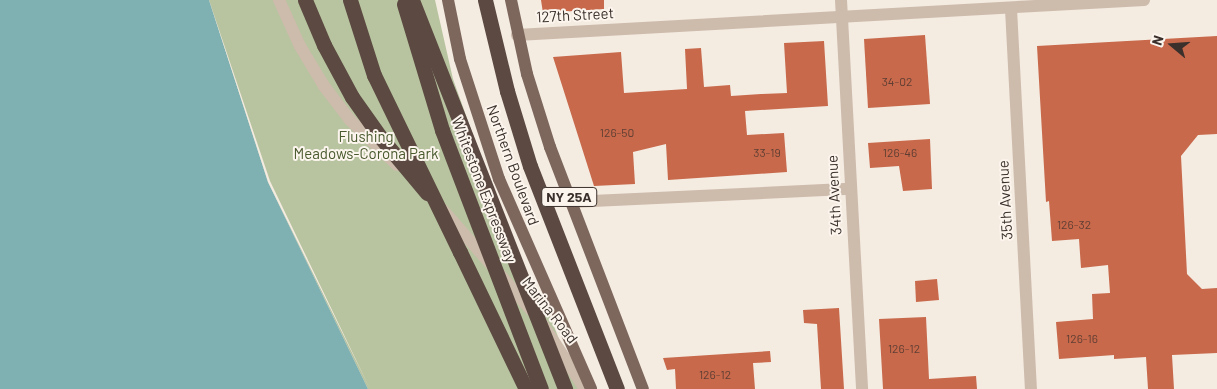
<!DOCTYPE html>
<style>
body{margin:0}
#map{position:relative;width:1217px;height:389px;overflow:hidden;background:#f4ebe1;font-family:Barlow,sans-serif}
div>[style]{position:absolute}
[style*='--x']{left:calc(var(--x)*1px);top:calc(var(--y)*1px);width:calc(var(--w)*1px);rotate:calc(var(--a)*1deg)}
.green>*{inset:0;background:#b8c4a0}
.water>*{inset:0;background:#7fb0b2}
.pier>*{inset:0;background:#f4ebe1}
.building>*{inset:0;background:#c8694b}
.minor>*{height:12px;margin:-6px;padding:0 6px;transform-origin:6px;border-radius:6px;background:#cdbbac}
.primary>*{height:12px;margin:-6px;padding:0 6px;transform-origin:6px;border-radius:6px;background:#7d675c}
.motorway>*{height:15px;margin:-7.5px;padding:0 7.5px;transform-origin:7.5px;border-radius:7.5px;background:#5c4a42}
.motorway-bridge>*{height:15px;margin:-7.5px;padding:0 7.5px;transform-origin:7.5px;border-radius:7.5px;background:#5c4a42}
span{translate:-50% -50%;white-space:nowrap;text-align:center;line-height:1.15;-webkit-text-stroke:4px #fbf5ee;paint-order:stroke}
.number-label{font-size:12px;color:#5e3e33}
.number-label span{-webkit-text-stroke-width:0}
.shield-label span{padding:1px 4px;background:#fbf5ee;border:1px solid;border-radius:4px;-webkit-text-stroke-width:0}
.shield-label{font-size:14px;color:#3b302b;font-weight:700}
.street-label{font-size:15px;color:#3b302b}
.park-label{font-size:15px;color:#4a5a2e}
.north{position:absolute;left:1147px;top:20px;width:50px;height:50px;-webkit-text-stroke:4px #fbf5ee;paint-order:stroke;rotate:288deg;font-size:14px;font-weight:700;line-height:20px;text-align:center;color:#3b302b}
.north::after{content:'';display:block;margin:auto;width:18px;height:22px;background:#3b302b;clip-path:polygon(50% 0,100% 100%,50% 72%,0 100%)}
</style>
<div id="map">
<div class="green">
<i style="clip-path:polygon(209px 0,435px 0,453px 79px,513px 247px,545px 304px,579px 389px,368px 389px,268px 182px)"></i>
</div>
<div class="water">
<i style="clip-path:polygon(0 0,209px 0,268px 182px,368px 389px,0 389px)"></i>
</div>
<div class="pier">
<i style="clip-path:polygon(209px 0,270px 181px,370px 389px,268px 182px)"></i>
</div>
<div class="building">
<i style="clip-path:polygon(541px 0,604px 0,604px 9px,543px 13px)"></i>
<i style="clip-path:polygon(925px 35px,930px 104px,868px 108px,864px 39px)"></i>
<i style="clip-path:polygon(1217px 36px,1217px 134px,1198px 135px,1181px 156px,1187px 274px,1202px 289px,1217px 288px,1217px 353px,1172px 355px,1174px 389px,1148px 389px,1146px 357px,1114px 359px,1114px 355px,1059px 359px,1056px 322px,1093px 319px,1092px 294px,1110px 293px,1108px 265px,1081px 268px,1079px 239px,1052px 241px,1049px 201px,1046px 202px,1037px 46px)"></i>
<i style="clip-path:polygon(824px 41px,828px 106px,745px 111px,747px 135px,784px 133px,787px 172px,668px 180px,666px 144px,633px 152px,635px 184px,594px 186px,553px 57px,621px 52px,624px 93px,687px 89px,685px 49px,701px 48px,704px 87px,730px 85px,731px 96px,761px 94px,787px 93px,784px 43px)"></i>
<i style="clip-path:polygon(930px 139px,932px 189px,903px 191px,899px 166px,870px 168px,868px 143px)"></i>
<i style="clip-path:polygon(937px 279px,939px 300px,916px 302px,915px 281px)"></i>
<i style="clip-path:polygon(839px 308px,844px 389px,821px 389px,817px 324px,804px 323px,803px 310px)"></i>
<i style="clip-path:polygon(926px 317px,929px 379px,976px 376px,977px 389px,883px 389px,879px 319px)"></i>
<i style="clip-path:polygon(770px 351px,771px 362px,753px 363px,755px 389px,676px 389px,675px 369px,667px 370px,663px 358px)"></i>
</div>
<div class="minor">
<i style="--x:279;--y:0;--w:51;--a:65.5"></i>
<i style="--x:300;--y:46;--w:47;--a:59"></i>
<i style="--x:324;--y:86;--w:43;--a:52.6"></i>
<i style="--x:350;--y:120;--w:65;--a:43.8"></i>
<i style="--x:841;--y:0;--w:390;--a:86.9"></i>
<i style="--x:1011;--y:9;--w:381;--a:87"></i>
<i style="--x:517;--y:35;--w:628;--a:-3.2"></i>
<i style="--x:571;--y:202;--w:279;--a:-2.7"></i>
<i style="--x:442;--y:209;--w:135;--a:48.6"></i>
<i style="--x:543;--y:325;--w:77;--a:56.7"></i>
</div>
<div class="primary">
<i style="--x:448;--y:0;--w:60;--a:78.5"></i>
<i style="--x:460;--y:59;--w:126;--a:72"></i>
<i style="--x:499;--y:179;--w:229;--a:66.3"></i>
<i style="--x:511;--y:0;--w:76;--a:77.8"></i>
<i style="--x:527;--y:74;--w:77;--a:72.5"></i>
<i style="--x:550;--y:147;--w:259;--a:69"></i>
</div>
<div class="motorway">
<i style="--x:305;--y:0;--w:49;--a:67.1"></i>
<i style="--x:324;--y:45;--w:59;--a:61.7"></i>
<i style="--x:352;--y:97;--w:50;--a:54.7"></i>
<i style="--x:381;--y:138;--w:72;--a:50.1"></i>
<i style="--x:485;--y:0;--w:94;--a:76.4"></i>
<i style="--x:507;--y:91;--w:78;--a:73"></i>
<i style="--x:530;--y:166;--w:239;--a:68.7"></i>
<i style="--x:460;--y:252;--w:152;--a:64.3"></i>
</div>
<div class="motorway-bridge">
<i style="--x:350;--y:0;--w:79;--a:72.3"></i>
<i style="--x:374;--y:75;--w:197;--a:64.1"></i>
<i style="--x:412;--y:0;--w:418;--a:68.5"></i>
<i style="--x:404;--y:4;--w:132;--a:73.2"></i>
<i style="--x:442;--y:130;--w:277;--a:69.1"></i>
</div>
<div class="number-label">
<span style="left:897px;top:82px">34-02</span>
<span style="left:617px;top:133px">126-50</span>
<span style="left:767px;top:153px">33-19</span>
<span style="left:900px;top:153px">126-46</span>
<span style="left:1074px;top:225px">126-32</span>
<span style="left:1082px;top:339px">126-16</span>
<span style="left:904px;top:349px">126-12</span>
<span style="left:715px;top:375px">126-12</span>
</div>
<div class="shield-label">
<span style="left:569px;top:197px">NY 25A</span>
</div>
<div class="street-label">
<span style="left:575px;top:15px;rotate:-3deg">127th Street</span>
<span style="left:513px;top:165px;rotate:70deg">Northern Boulevard</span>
<span style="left:484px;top:190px;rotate:69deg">Whitestone Expressway</span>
<span style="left:834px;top:195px;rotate:-93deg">34th Avenue</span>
<span style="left:1005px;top:200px;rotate:-93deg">35th Avenue</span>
<span style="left:550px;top:310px;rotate:52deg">Marina Road</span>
</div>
<div class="park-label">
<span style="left:366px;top:145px">Flushing<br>Meadows-Corona Park</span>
</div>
<div class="north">N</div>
</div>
